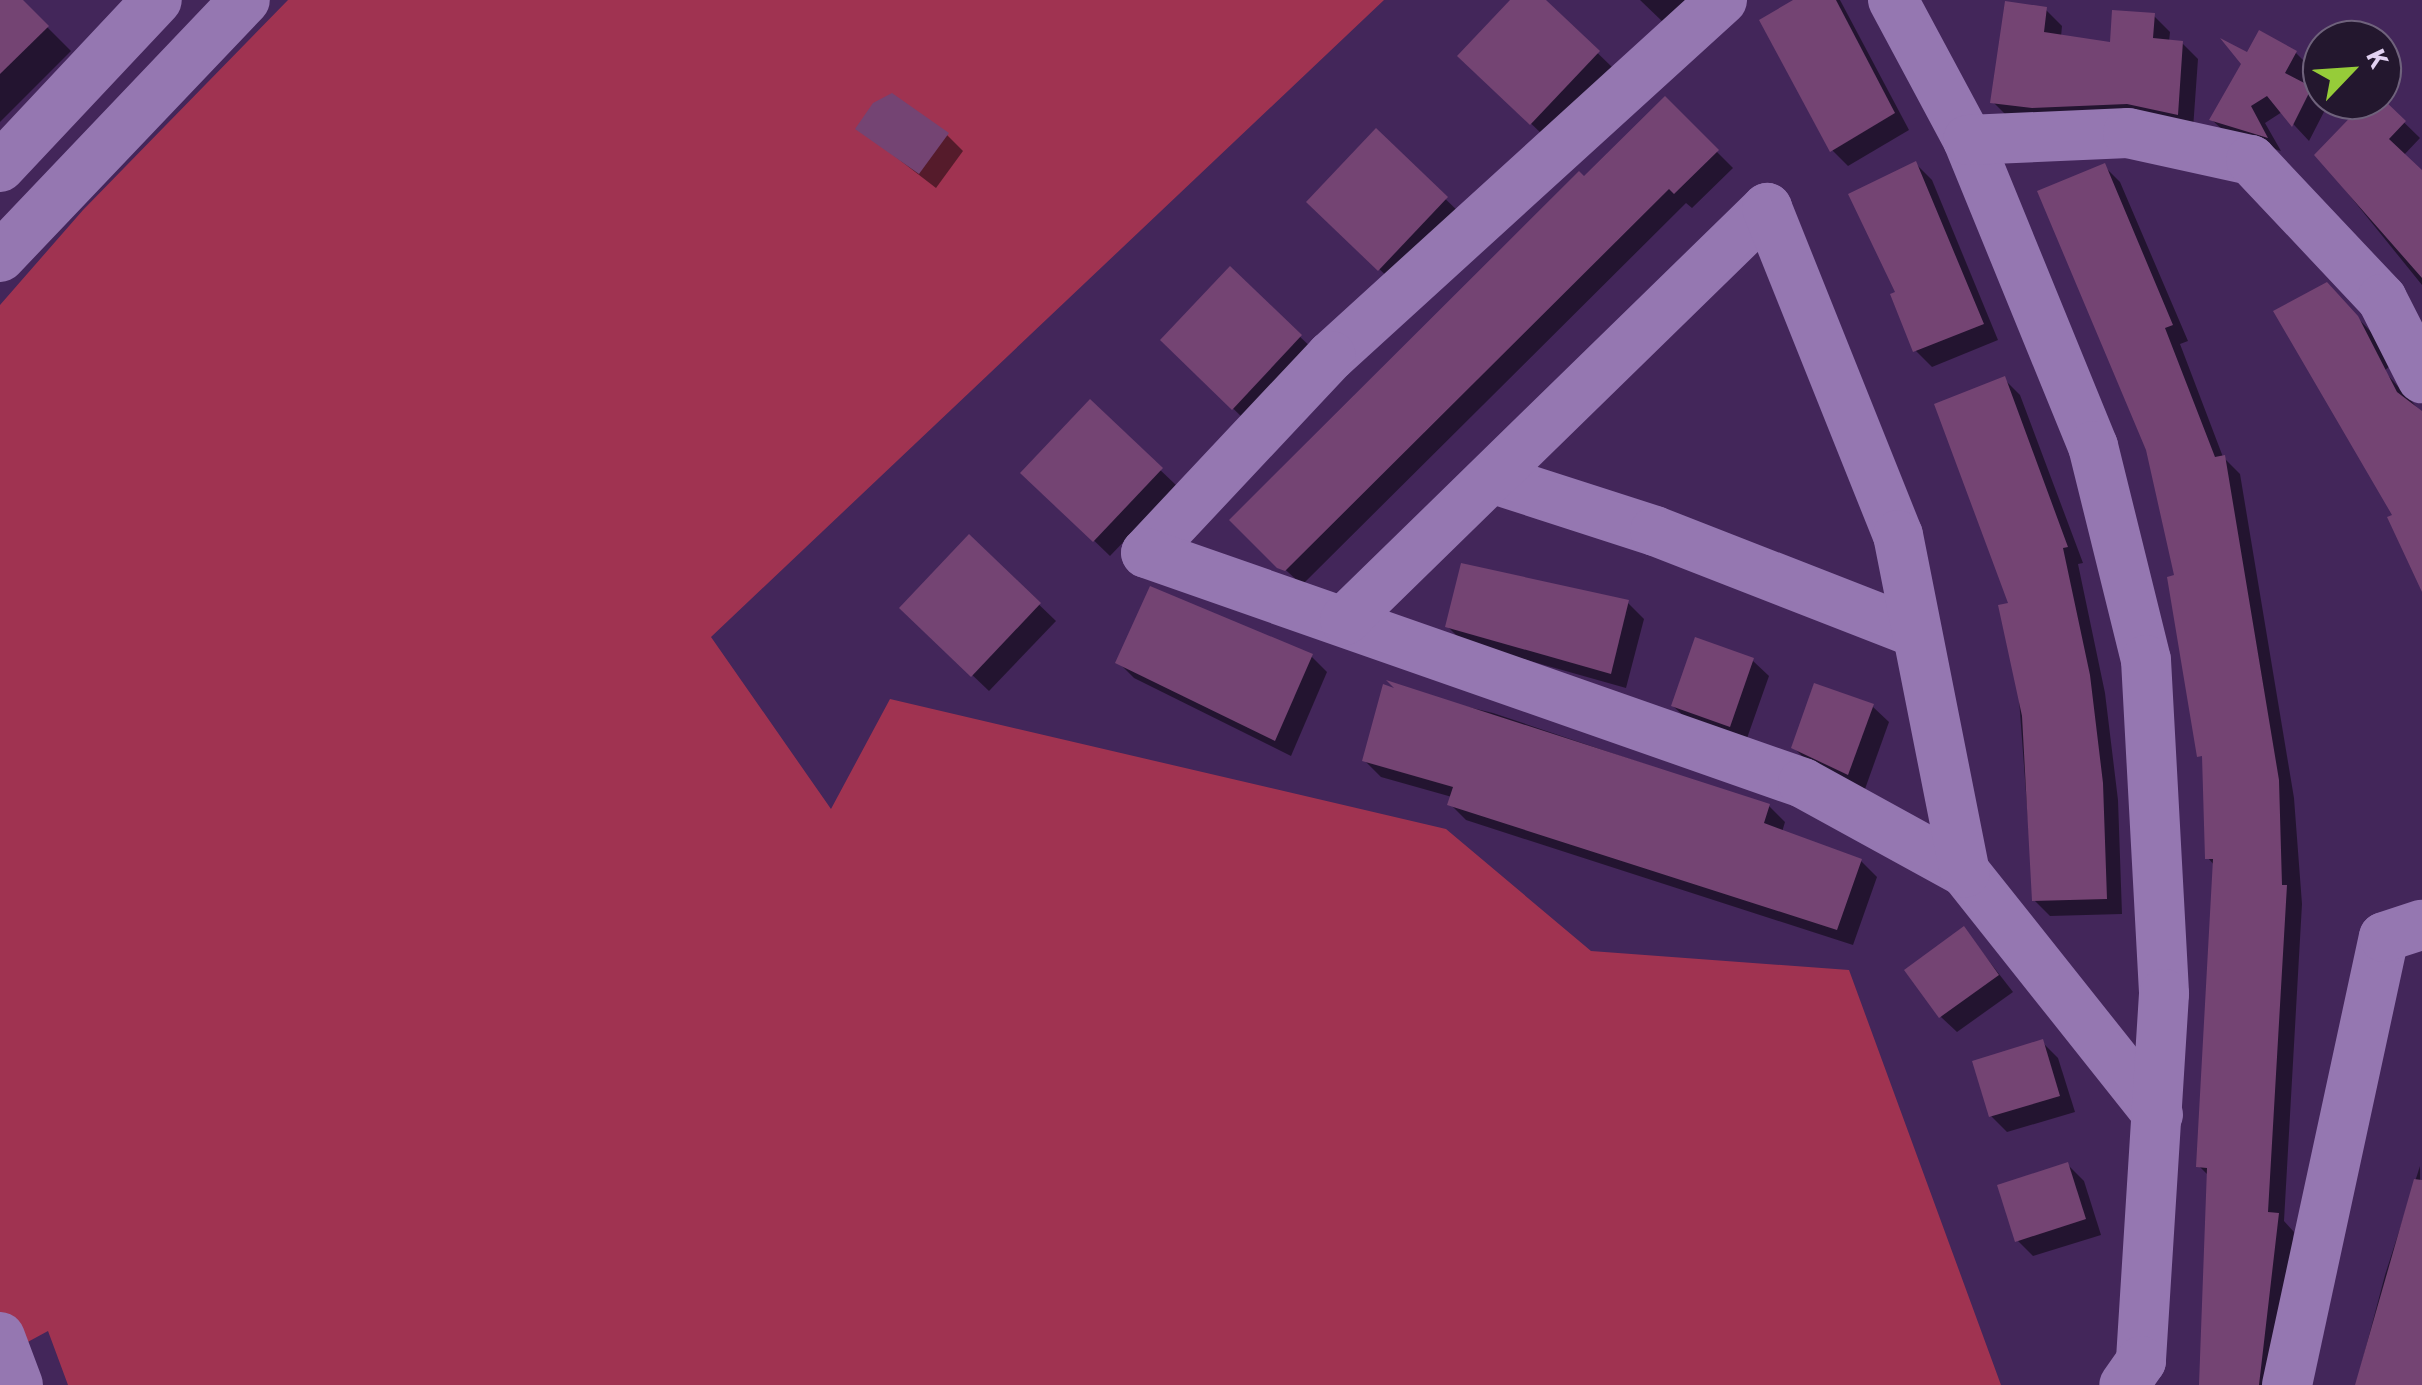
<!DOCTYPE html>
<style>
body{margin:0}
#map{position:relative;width:2422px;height:1385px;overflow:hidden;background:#43265a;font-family:"Source Sans 3",sans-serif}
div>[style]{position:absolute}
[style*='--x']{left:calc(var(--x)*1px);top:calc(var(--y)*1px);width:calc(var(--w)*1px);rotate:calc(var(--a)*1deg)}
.green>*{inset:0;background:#a03351}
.shadow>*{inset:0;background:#0007}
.building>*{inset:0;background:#744473}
.minor>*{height:50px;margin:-25px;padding:0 25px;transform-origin:25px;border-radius:25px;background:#9577b1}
span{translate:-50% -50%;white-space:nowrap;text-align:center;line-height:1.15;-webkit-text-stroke:9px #23172e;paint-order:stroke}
.north{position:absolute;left:2302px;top:20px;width:100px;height:100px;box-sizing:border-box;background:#23172e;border:2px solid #6f627c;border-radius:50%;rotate:65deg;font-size:28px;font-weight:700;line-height:40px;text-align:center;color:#e2d2f2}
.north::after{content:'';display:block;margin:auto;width:35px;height:45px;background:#96cc39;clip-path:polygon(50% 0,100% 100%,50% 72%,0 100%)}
</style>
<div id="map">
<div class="green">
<i style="clip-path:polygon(288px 0,1384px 0,711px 637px,831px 809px,890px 699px,1446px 829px,1591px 951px,1849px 970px,2001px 1385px,68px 1385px,48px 1331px,0 1357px,0 305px,83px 210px)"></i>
</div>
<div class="shadow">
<i style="clip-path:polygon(0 0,20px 0,71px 51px,0 122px)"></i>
<i style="clip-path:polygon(1513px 0,1543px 0,1614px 69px,1547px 139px,1461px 56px)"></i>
<i style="clip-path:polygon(1640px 0,1687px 0,1665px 24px)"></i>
<i style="clip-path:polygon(1798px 0,1840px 0,1909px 130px,1848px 166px,1832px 150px)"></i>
<i style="clip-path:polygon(2046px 10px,2062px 26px,2061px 37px,2112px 45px,2154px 16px,2170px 32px,2169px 42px,2182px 43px,2198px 59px,2193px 129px,2009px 118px,1993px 102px)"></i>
<i style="clip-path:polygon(2296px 53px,2312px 69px,2303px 85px,2327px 106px,2309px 141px,2282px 112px,2265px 123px,2281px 151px,2228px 135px,2212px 120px,2248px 56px)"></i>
<i style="clip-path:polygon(1665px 100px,1733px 168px,1692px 208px,1686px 203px,1302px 585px,1249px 536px)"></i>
<i style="clip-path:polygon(2381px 100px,2420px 138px,2403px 156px,2422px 174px,2422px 285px,2317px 155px)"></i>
<i style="clip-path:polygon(858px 128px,947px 135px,963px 151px,936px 188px)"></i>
<i style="clip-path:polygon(1376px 132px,1462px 215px,1396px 285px,1309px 202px)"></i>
<i style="clip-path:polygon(1916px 164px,1932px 180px,1998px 340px,1932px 367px,1916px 351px,1898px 293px)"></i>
<i style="clip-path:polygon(2104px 166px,2120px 182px,2188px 341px,2180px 344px,2223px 457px,2240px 474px,2294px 798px,2302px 904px,2284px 1221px,2294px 1232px,2276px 1385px,2202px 1385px,2209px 1176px,2199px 1166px,2215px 866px,2208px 858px,2204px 761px,2177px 577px)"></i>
<i style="clip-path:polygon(1230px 270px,1317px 353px,1249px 424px,1163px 340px)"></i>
<i style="clip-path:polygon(2326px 285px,2374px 335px,2390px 366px,2384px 371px,2422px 413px,2422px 586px)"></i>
<i style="clip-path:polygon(2004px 379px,2020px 395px,2083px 563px,2078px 564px,2105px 693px,2118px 800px,2122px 914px,2050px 916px,2034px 900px,2012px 605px)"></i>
<i style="clip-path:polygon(1090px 403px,1177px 486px,1110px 556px,1024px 473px)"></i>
<i style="clip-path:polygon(969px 537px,1056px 621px,989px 691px,902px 608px)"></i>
<i style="clip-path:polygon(1628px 603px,1644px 619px,1626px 688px,1463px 642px,1447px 626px)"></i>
<i style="clip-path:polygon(1311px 656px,1327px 672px,1291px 756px,1134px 678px,1118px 662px)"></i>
<i style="clip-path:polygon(1752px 660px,1769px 676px,1746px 741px,1690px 722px,1673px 706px)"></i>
<i style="clip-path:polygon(1385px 687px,1493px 713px,1769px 806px,1785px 822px,1782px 832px,1861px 861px,1877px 877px,1853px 945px,1466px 820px,1450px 804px,1452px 797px,1381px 777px,1364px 760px)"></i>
<i style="clip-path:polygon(1872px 706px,1889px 722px,1865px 789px,1810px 764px,1794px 748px)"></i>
<i style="clip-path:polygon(1964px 929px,2013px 992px,1957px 1032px,1941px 1017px)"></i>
<i style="clip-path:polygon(2042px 1042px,2058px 1058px,2075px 1112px,2007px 1132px,1991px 1116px)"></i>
<i style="clip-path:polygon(2068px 1165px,2084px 1181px,2101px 1235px,2033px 1256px,2017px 1240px)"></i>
<i style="clip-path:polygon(2420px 1166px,2422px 1385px,2356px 1385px,2385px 1275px)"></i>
</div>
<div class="building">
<i style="clip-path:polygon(0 0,23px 0,49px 26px,0 74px)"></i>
<i style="clip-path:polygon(1510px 0,1546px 0,1600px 51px,1530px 125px,1457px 56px)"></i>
<i style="clip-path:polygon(1793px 0,1836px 0,1895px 113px,1830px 152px,1759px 20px)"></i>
<i style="clip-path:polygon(2005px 1px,2047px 7px,2044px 32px,2110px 42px,2112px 10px,2155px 13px,2153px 38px,2183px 41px,2178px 115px,2127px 104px,2032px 108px,1990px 103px)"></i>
<i style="clip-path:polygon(2259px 30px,2297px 51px,2285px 73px,2312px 87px,2292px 127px,2267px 96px,2251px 106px,2268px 138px,2209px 120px,2241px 64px,2220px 38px,2247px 52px)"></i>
<i style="clip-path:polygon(892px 93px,949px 133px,919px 174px,855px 129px,873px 103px)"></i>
<i style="clip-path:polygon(1665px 96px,1719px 150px,1674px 194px,1669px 189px,1285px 571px,1277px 568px,1229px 520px,1579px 171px,1584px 176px)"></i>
<i style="clip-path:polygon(2382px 98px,2406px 121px,2389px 139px,2422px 170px,2422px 278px,2314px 155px,2367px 100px)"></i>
<i style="clip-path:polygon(1376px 128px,1448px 197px,1378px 271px,1306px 202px)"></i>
<i style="clip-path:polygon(1916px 161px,1984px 324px,1913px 352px,1890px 294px,1895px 292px,1848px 194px)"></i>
<i style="clip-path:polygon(2105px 163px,2173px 325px,2165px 328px,2215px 457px,2225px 455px,2279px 780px,2282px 885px,2287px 885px,2268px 1212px,2279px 1213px,2259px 1385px,2199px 1385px,2207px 1168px,2196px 1167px,2213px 859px,2205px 859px,2202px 756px,2197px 757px,2167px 577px,2174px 575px,2146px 450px,2037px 191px)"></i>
<i style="clip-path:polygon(1230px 266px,1302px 335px,1232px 410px,1160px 340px)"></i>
<i style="clip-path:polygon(2327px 282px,2358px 316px,2397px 392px,2422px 411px,2422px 592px,2387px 517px,2392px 515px,2273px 311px)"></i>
<i style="clip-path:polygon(2005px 376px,2068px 547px,2063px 548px,2090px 675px,2103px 783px,2107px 899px,2032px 901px,2022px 716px,1998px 605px,2008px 603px,1934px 404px)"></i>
<i style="clip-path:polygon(1090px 399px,1163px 468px,1093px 542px,1020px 473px)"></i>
<i style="clip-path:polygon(969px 534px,1041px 603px,971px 677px,899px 608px)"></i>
<i style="clip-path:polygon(1461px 563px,1629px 600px,1611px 674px,1445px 627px)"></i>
<i style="clip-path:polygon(1150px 586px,1313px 654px,1275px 741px,1115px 663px)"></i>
<i style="clip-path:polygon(1695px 637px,1754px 658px,1730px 727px,1671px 706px)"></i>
<i style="clip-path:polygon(1386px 680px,1770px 804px,1764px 823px,1862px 859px,1837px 930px,1447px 805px,1453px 787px,1362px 761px,1383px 684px,1394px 688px)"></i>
<i style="clip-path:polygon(1814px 683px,1874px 704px,1848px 775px,1791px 748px)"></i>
<i style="clip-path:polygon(1964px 926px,1999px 975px,1939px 1018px,1904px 970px)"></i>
<i style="clip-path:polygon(2043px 1039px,2060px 1096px,1989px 1117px,1972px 1061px)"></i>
<i style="clip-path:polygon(2068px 1162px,2086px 1219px,2015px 1242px,1997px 1185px)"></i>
<i style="clip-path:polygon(2414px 1179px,2422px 1180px,2422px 1385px,2355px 1385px)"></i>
</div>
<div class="minor">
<i style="--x:1722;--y:0;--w:529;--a:137.68"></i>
<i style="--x:1331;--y:356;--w:270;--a:133.2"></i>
<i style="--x:1146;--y:553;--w:696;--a:19.29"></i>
<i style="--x:1803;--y:783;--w:185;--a:28.8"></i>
<i style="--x:1965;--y:872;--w:310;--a:51.5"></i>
<i style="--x:1893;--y:0;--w:159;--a:61.8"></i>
<i style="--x:1968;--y:140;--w:331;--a:67.8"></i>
<i style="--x:2093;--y:446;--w:220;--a:76.1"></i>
<i style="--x:2146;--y:660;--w:334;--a:86.9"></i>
<i style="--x:2164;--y:994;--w:368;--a:93.6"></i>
<i style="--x:2141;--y:1361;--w:29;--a:125"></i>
<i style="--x:1968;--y:140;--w:160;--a:-2.5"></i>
<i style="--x:2128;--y:133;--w:126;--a:12.4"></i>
<i style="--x:2251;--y:160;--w:191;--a:46.7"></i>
<i style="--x:2382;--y:299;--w:89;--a:63.1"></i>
<i style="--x:0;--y:167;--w:229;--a:-46.8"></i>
<i style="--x:0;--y:257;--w:355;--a:-46.4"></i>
<i style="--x:1491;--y:478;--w:172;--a:17.9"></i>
<i style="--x:1655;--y:531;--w:281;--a:21.3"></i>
<i style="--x:1345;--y:620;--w:590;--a:-44.31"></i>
<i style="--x:1767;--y:208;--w:352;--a:68.2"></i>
<i style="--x:1898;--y:535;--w:344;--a:78.8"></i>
<i style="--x:0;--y:1337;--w:51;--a:69.4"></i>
<i style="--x:2287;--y:1385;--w:458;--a:-77.8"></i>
<i style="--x:2384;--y:937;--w:40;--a:-18"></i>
</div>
<div class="north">K</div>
</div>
